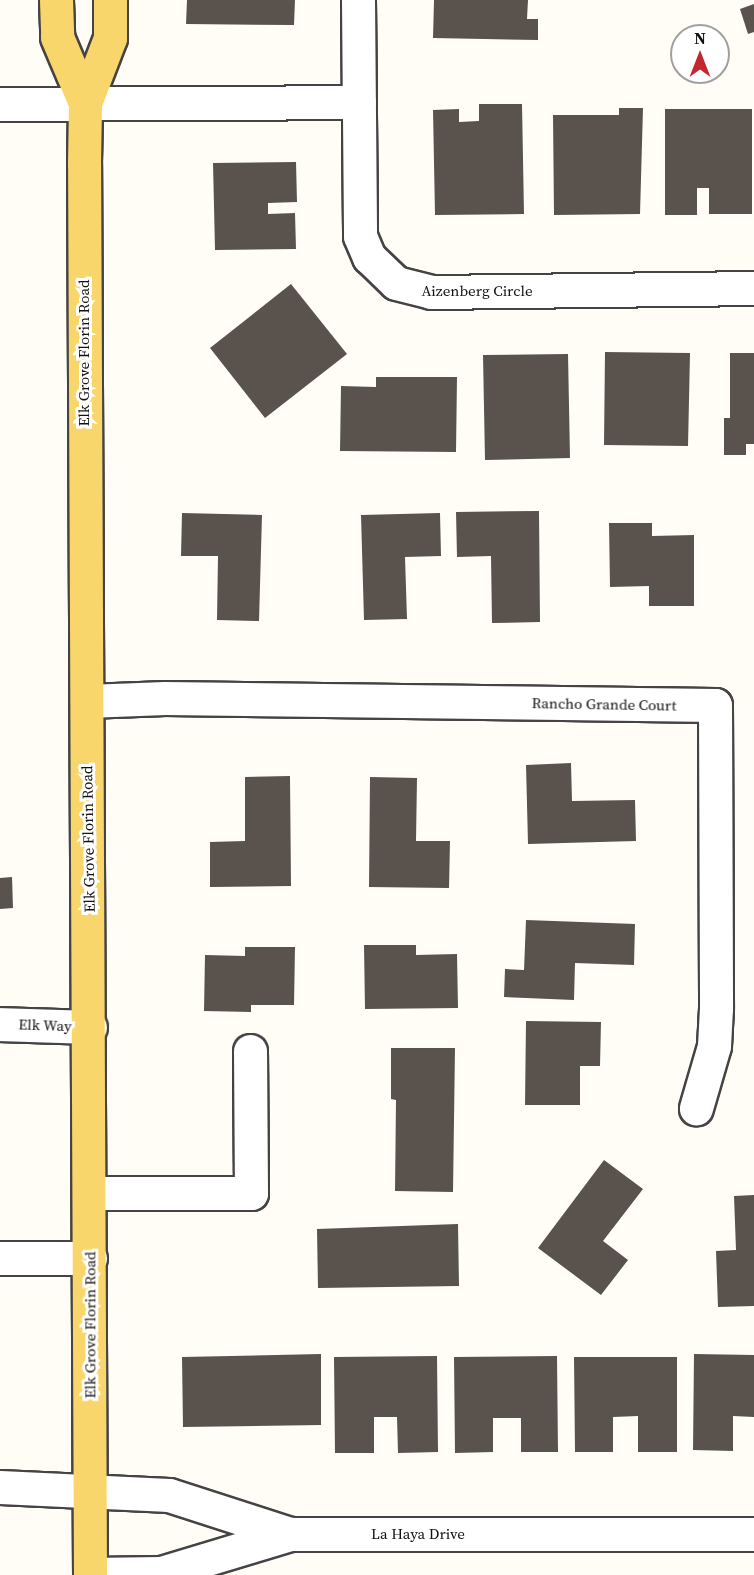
<!DOCTYPE html>
<style>
body{margin:0}
#map{position:relative;width:754px;height:1575px;overflow:hidden;background:#fffdf5;font-family:"Source Serif 4",serif}
div>[style]{position:absolute}
[style*='--x']{left:calc(var(--x)*1px);top:calc(var(--y)*1px);width:calc(var(--w)*1px);rotate:calc(var(--a)*1deg)}
.building>*{inset:0;background:#5a524d}
.roads{filter:drop-shadow(2px 0 #444) drop-shadow(-2px 0 #444) drop-shadow(0 2px #444) drop-shadow(0 -2px #444)}
.minor>*{height:33px;margin:-16.5px;padding:0 16.5px;transform-origin:16.5px;border-radius:16.5px;background:#fff}
.major>*{height:33px;margin:-16.5px;padding:0 16.5px;transform-origin:16.5px;border-radius:16.5px;background:#f9d66b}
span{translate:-50% -50%;white-space:nowrap;text-align:center;line-height:1.15;-webkit-text-stroke:6px #fff;paint-order:stroke}
.street-label{font-size:15px;color:#111}
.north{position:absolute;left:670px;top:24px;width:60px;height:60px;box-sizing:border-box;background:#fff;border:2px solid #a0a0a0;border-radius:50%;rotate:0deg;font-size:16px;font-weight:700;line-height:24px;text-align:center;color:#111}
.north::after{content:'';display:block;margin:auto;width:21px;height:27px;background:#c4262e;clip-path:polygon(50% 0,100% 100%,50% 72%,0 100%)}
</style>
<div id="map">
<div class="building">
<i style="clip-path:polygon(187px 0,295px 0,294px 25px,186px 24px)"></i>
<i style="clip-path:polygon(434px 0,528px 0,527px 19px,538px 19px,538px 40px,433px 38px)"></i>
<i style="clip-path:polygon(754px 4px,754px 32px,748px 34px,740px 9px)"></i>
<i style="clip-path:polygon(479px 104px,522px 104px,524px 214px,435px 215px,433px 110px,459px 109px,459px 122px,479px 121px)"></i>
<i style="clip-path:polygon(619px 108px,643px 108px,640px 214px,554px 215px,553px 115px,619px 115px)"></i>
<i style="clip-path:polygon(665px 109px,752px 109px,752px 214px,709px 214px,709px 188px,697px 188px,697px 215px,665px 215px)"></i>
<i style="clip-path:polygon(296px 162px,297px 202px,268px 203px,268px 214px,295px 213px,296px 249px,215px 250px,213px 163px)"></i>
<i style="clip-path:polygon(291px 284px,347px 354px,265px 418px,210px 348px)"></i>
<i style="clip-path:polygon(605px 352px,690px 353px,688px 446px,604px 445px)"></i>
<i style="clip-path:polygon(730px 353px,754px 353px,754px 444px,746px 444px,746px 455px,724px 455px,724px 418px,730px 418px)"></i>
<i style="clip-path:polygon(568px 354px,570px 458px,485px 460px,483px 355px)"></i>
<i style="clip-path:polygon(376px 377px,457px 377px,456px 452px,340px 451px,341px 386px,376px 387px)"></i>
<i style="clip-path:polygon(539px 511px,540px 622px,492px 623px,491px 556px,457px 557px,456px 512px)"></i>
<i style="clip-path:polygon(182px 513px,262px 515px,259px 621px,217px 620px,218px 556px,181px 556px)"></i>
<i style="clip-path:polygon(440px 513px,441px 556px,405px 557px,407px 619px,364px 620px,361px 515px)"></i>
<i style="clip-path:polygon(609px 523px,652px 523px,652px 536px,694px 535px,694px 606px,649px 606px,649px 586px,610px 587px)"></i>
<i style="clip-path:polygon(571px 763px,572px 801px,635px 800px,636px 841px,528px 844px,526px 765px)"></i>
<i style="clip-path:polygon(290px 776px,291px 886px,210px 887px,210px 842px,245px 841px,245px 777px)"></i>
<i style="clip-path:polygon(370px 777px,417px 778px,416px 841px,450px 841px,449px 888px,369px 887px)"></i>
<i style="clip-path:polygon(12px 877px,13px 908px,0 909px,0 878px)"></i>
<i style="clip-path:polygon(526px 920px,635px 924px,634px 965px,575px 963px,574px 1000px,504px 997px,505px 969px,524px 970px)"></i>
<i style="clip-path:polygon(364px 945px,416px 945px,416px 955px,457px 954px,458px 1008px,365px 1009px)"></i>
<i style="clip-path:polygon(245px 947px,295px 947px,294px 1005px,251px 1005px,251px 1012px,204px 1011px,205px 955px,245px 956px)"></i>
<i style="clip-path:polygon(526px 1021px,601px 1022px,600px 1066px,580px 1066px,580px 1105px,525px 1105px)"></i>
<i style="clip-path:polygon(391px 1048px,455px 1048px,453px 1192px,395px 1191px,396px 1100px,391px 1099px)"></i>
<i style="clip-path:polygon(604px 1160px,643px 1189px,603px 1241px,628px 1260px,601px 1295px,538px 1248px)"></i>
<i style="clip-path:polygon(754px 1195px,754px 1306px,718px 1307px,716px 1251px,736px 1250px,734px 1196px)"></i>
<i style="clip-path:polygon(458px 1224px,459px 1286px,318px 1288px,317px 1229px)"></i>
<i style="clip-path:polygon(321px 1354px,321px 1425px,183px 1427px,182px 1357px)"></i>
<i style="clip-path:polygon(694px 1354px,754px 1355px,754px 1417px,733px 1416px,733px 1451px,693px 1450px)"></i>
<i style="clip-path:polygon(437px 1356px,438px 1452px,398px 1453px,397px 1417px,374px 1417px,374px 1453px,335px 1453px,334px 1357px)"></i>
<i style="clip-path:polygon(557px 1356px,558px 1452px,521px 1452px,521px 1418px,493px 1418px,493px 1452px,455px 1453px,454px 1357px)"></i>
<i style="clip-path:polygon(574px 1357px,677px 1357px,677px 1452px,638px 1452px,638px 1416px,613px 1417px,613px 1452px,575px 1452px)"></i>
</div>
<div class="roads">
<div class="minor">
<i style="--x:358;--y:0;--w:236;--a:89.5"></i>
<i style="--x:360;--y:236;--w:23;--a:67"></i>
<i style="--x:369;--y:257;--w:37;--a:44"></i>
<i style="--x:396;--y:283;--w:36;--a:14"></i>
<i style="--x:431;--y:292;--w:323;--a:-0.7"></i>
<i style="--x:0;--y:104;--w:359;--a:-0.3"></i>
<i style="--x:87;--y:701;--w:78;--a:-2.2"></i>
<i style="--x:165;--y:698;--w:550;--a:0.73"></i>
<i style="--x:715;--y:705;--w:303;--a:89.8"></i>
<i style="--x:716;--y:1008;--w:38;--a:93"></i>
<i style="--x:714;--y:1046;--w:65;--a:106.2"></i>
<i style="--x:0;--y:1024;--w:90;--a:1.9"></i>
<i style="--x:90;--y:1193;--w:161;--a:0"></i>
<i style="--x:251;--y:1193;--w:142;--a:-90.4"></i>
<i style="--x:0;--y:1258;--w:90;--a:0"></i>
<i style="--x:0;--y:1487;--w:169;--a:2.7"></i>
<i style="--x:169;--y:1495;--w:127;--a:17.9"></i>
<i style="--x:290;--y:1534;--w:464;--a:0"></i>
<i style="--x:90;--y:1574;--w:71;--a:-0.8"></i>
<i style="--x:161;--y:1573;--w:135;--a:-16.8"></i>
</div>
<div class="major">
<i style="--x:56;--y:0;--w:37;--a:88"></i>
<i style="--x:57;--y:37;--w:72;--a:67"></i>
<i style="--x:90;--y:1575;--w:1412;--a:-90.24"></i>
<i style="--x:84;--y:163;--w:60;--a:-89"></i>
<i style="--x:85;--y:103;--w:70;--a:-69"></i>
<i style="--x:110;--y:38;--w:38;--a:-90"></i>
</div>
</div>
<div class="street-label">
<span style="left:477px;top:291px">Aizenberg Circle</span>
<span style="left:84px;top:353px;rotate:-90deg">Elk Grove Florin Road</span>
<span style="left:604px;top:704px;rotate:1deg">Rancho Grande Court</span>
<span style="left:88px;top:839px;rotate:-91deg">Elk Grove Florin Road</span>
<span style="left:45px;top:1025px;rotate:2deg">Elk Way</span>
<span style="left:90px;top:1325px;rotate:-90deg">Elk Grove Florin Road</span>
<span style="left:418px;top:1534px">La Haya Drive</span>
</div>
<div class="north">N</div>
</div>
